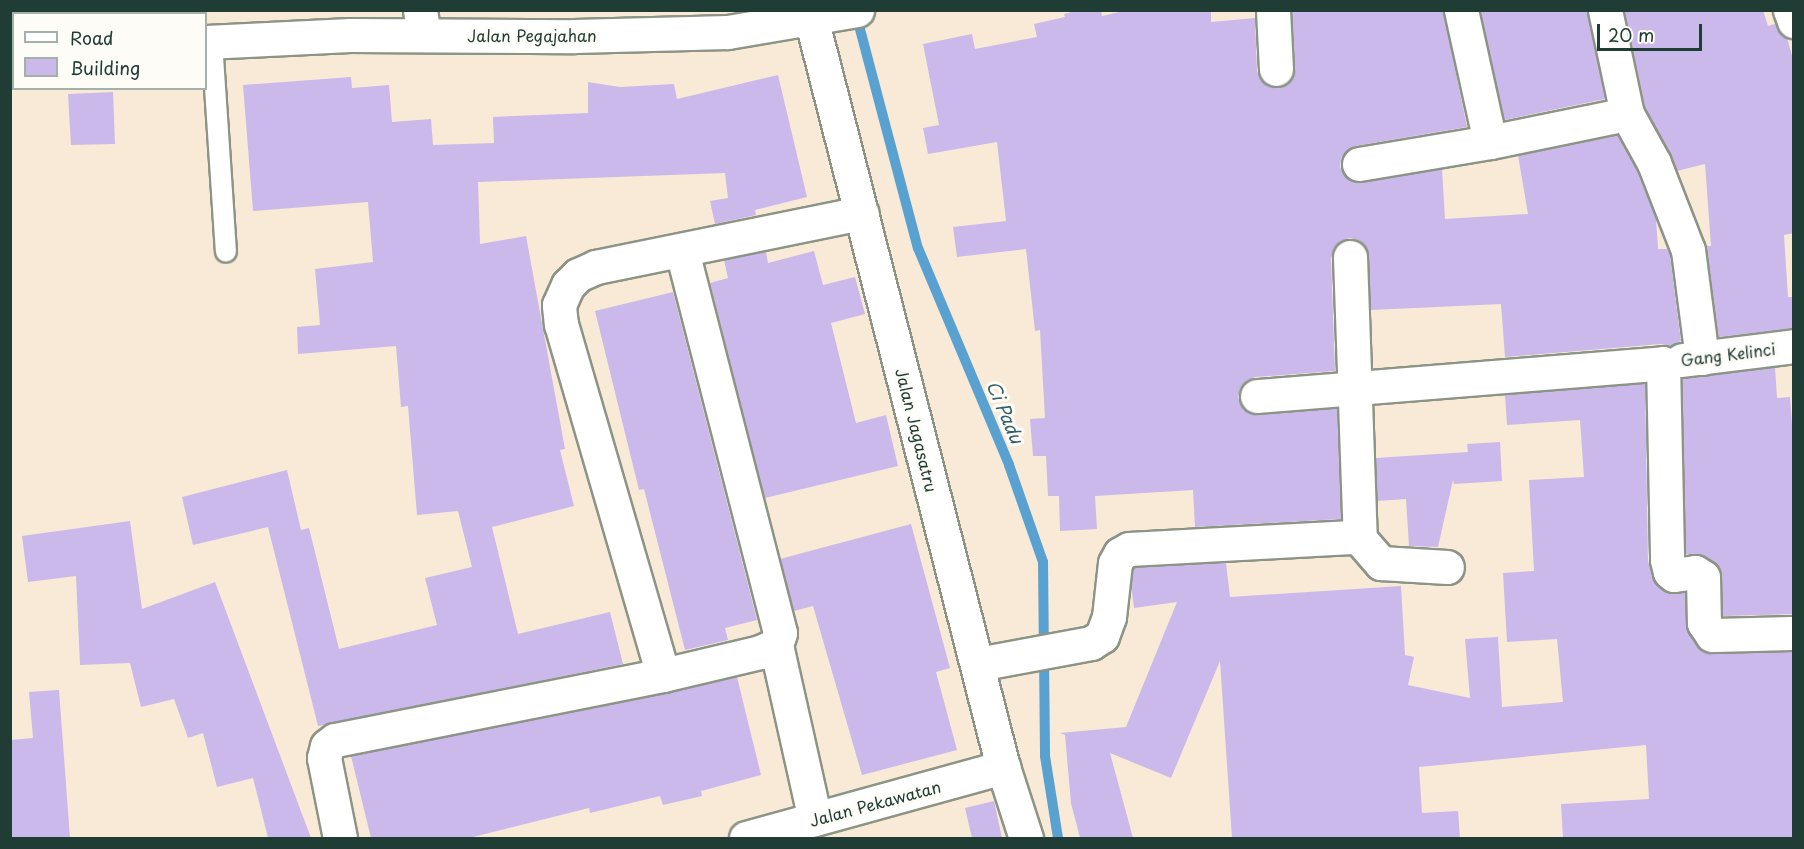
<!DOCTYPE html>
<style>
body{margin:0}
#map{position:relative;width:1804px;height:849px;overflow:hidden;background:#f8ead6;font-family:"Playpen Sans",sans-serif}
div>[style]{position:absolute}
[style*='--x']{left:calc(var(--x)*1px);top:calc(var(--y)*1px);width:calc(var(--w)*1px);rotate:calc(var(--a)*1deg)}
.stream>*{height:10px;margin:-5px;padding:0 5px;transform-origin:5px;border-radius:5px;background:#59a1d0}
.building>*{inset:0;background:#cab9ea}
.roads{filter:drop-shadow(2px 0 #8c9485) drop-shadow(-2px 0 #8c9485) drop-shadow(0 2px #8c9485) drop-shadow(0 -2px #8c9485)}
.lane>*{height:20px;margin:-10px;padding:0 10px;transform-origin:10px;border-radius:10px;background:#fff}
.street>*{height:33px;margin:-16.5px;padding:0 16.5px;transform-origin:16.5px;border-radius:16.5px;background:#fff}
.secondary>*{height:33px;margin:-16.5px;padding:0 16.5px;transform-origin:16.5px;border-radius:16.5px;background:#fff}
span{translate:-50% -50%;white-space:nowrap;text-align:center;line-height:1.15;-webkit-text-stroke:6px #fdfcf7;paint-order:stroke}
.street-label{font-size:16px;color:#1f3d34}
.water-label{font-size:18px;color:#33606b;font-style:italic}
.frame{position:absolute;inset:0;border:12px solid #1f3d34;pointer-events:none}
.legend{position:absolute;left:12px;top:12px;width:195px;height:78px;box-sizing:border-box;background:#fdfcf7;border:2px solid #a4b0a9;margin:0;padding:8px 10px;list-style:none;font-size:18px;color:#1f3d34}
.legend li{display:flex;align-items:center;gap:12px;height:30px}
.legend b{width:30px;border:2px solid #a4b0a9}
.scale{position:absolute;left:1597px;top:24px;width:105px;height:27px;box-sizing:border-box;border:3px solid #1f3d34;border-top:0;padding-left:8px;font-size:18px;line-height:21px;white-space:nowrap;color:#1f3d34;-webkit-text-stroke:4px #fdfcf7;paint-order:stroke}
</style>
<div id="map">
<div class="stream">
<i style="--x:856;--y:14;--w:242;--a:75.2"></i>
<i style="--x:918;--y:248;--w:235;--a:67.2"></i>
<i style="--x:1009;--y:465;--w:103;--a:70.7"></i>
<i style="--x:1043;--y:562;--w:194;--a:89.4"></i>
<i style="--x:1045;--y:756;--w:83;--a:81"></i>
</div>
<div class="building">
<i style="clip-path:polygon(1079px 10px,1101px 10px,1102px 16px,1128px 10px,1211px 10px,1211px 22px,1255px 18px,1257px 71px,1260px 79px,1267px 85px,1276px 88px,1287px 84px,1293px 77px,1295px 69px,1292px 10px,1443px 10px,1467px 127px,1355px 146px,1347px 150px,1341px 158px,1340px 167px,1344px 175px,1352px 181px,1362px 182px,1442px 169px,1445px 219px,1528px 214px,1518px 155px,1617px 135px,1637px 171px,1656px 219px,1658px 249px,1667px 249px,1670px 255px,1681px 341px,1670px 346px,1661px 344px,1505px 357px,1501px 304px,1371px 310px,1366px 248px,1358px 240px,1350px 238px,1341px 241px,1334px 248px,1331px 258px,1335px 371px,1255px 377px,1246px 381px,1240px 389px,1238px 397px,1242px 407px,1250px 413px,1258px 415px,1337px 408px,1341px 519px,1195px 527px,1193px 490px,1095px 496px,1097px 529px,1060px 531px,1059px 496px,1048px 496px,1046px 456px,1033px 456px,1030px 419px,1045px 418px,1040px 330px,1035px 331px,1026px 249px,957px 257px,953px 227px,1006px 221px,997px 142px,928px 154px,923px 128px,939px 125px,923px 44px,972px 34px,975px 49px,1037px 37px,1034px 24px,1065px 17px,1064px 14px)"></i>
<i style="clip-path:polygon(1480px 10px,1587px 10px,1605px 99px,1504px 120px)"></i>
<i style="clip-path:polygon(1624px 10px,1763px 10px,1768px 26px,1775px 24px,1782px 35px,1787px 38px,1794px 63px,1794px 233px,1784px 235px,1788px 297px,1792px 297px,1794px 328px,1718px 337px,1706px 246px,1711px 246px,1705px 164px,1677px 171px,1645px 107px)"></i>
<i style="clip-path:polygon(778px 75px,807px 197px,755px 210px,756px 215px,715px 224px,710px 201px,728px 198px,725px 173px,478px 182px,480px 244px,526px 236px,565px 449px,560px 450px,574px 506px,492px 527px,518px 634px,610px 612px,623px 664px,318px 726px,268px 527px,193px 545px,182px 497px,287px 470px,301px 530px,309px 528px,339px 649px,437px 625px,425px 578px,472px 567px,458px 511px,417px 515px,408px 406px,401px 407px,396px 346px,298px 354px,297px 327px,320px 325px,315px 269px,373px 262px,368px 202px,253px 211px,243px 85px,351px 77px,352px 88px,389px 85px,392px 122px,431px 119px,433px 145px,494px 143px,493px 117px,588px 113px,588px 82px,620px 87px,674px 84px,677px 99px)"></i>
<i style="clip-path:polygon(113px 92px,115px 144px,71px 145px,68px 94px)"></i>
<i style="clip-path:polygon(814px 251px,823px 285px,855px 277px,865px 314px,831px 323px,856px 423px,886px 415px,898px 466px,765px 498px,710px 283px,728px 278px,724px 260px,766px 252px,768px 263px)"></i>
<i style="clip-path:polygon(673px 292px,757px 620px,725px 628px,728px 640px,685px 650px,644px 489px,639px 490px,595px 311px)"></i>
<i style="clip-path:polygon(1775px 367px,1777px 398px,1790px 397px,1794px 453px,1794px 614px,1723px 616px,1719px 567px,1704px 556px,1686px 554px,1682px 378px)"></i>
<i style="clip-path:polygon(1645px 383px,1648px 560px,1652px 577px,1664px 590px,1685px 592px,1688px 633px,1704px 652px,1794px 652px,1794px 838px,1563px 838px,1561px 804px,1649px 799px,1646px 745px,1419px 767px,1422px 813px,1458px 811px,1460px 838px,1232px 838px,1220px 661px,1171px 778px,1110px 753px,1133px 838px,1080px 838px,1071px 803px,1065px 735px,1060px 733px,1126px 727px,1177px 602px,1134px 608px,1131px 586px,1134px 567px,1226px 563px,1230px 597px,1401px 586px,1405px 655px,1414px 657px,1408px 685px,1470px 698px,1465px 639px,1498px 637px,1502px 707px,1563px 702px,1557px 639px,1507px 642px,1503px 573px,1534px 571px,1529px 480px,1584px 477px,1580px 420px,1507px 425px,1505px 395px)"></i>
<i style="clip-path:polygon(1500px 442px,1502px 481px,1454px 484px,1453px 480px,1438px 547px,1409px 546px,1406px 499px,1377px 501px,1376px 458px,1468px 452px,1467px 444px)"></i>
<i style="clip-path:polygon(130px 521px,142px 609px,215px 582px,311px 838px,268px 838px,253px 778px,217px 787px,203px 733px,188px 738px,174px 699px,141px 707px,130px 663px,80px 665px,76px 576px,28px 582px,22px 536px)"></i>
<i style="clip-path:polygon(911px 524px,950px 668px,936px 672px,957px 750px,862px 775px,813px 606px,794px 611px,780px 559px)"></i>
<i style="clip-path:polygon(737px 677px,761px 775px,701px 791px,702px 796px,663px 805px,660px 796px,590px 813px,589px 808px,469px 838px,371px 838px,351px 756px,667px 693px)"></i>
<i style="clip-path:polygon(59px 690px,70px 838px,10px 838px,10px 740px,33px 738px,29px 692px)"></i>
<i style="clip-path:polygon(994px 801px,1002px 838px,972px 838px,965px 808px)"></i>
</div>
<div class="roads">
<div class="lane">
<i style="--x:212;--y:42;--w:210;--a:86.2"></i>
</div>
<div class="street">
<i style="--x:420;--y:10;--w:24;--a:81"></i>
<i style="--x:809;--y:10;--w:781;--a:75.63"></i>
<i style="--x:1003;--y:767;--w:75;--a:72.1"></i>
<i style="--x:1273;--y:10;--w:59;--a:87.1"></i>
<i style="--x:1461;--y:10;--w:135;--a:77.6"></i>
<i style="--x:1605;--y:10;--w:106;--a:78.1"></i>
<i style="--x:1627;--y:114;--w:56;--a:61.1"></i>
<i style="--x:1654;--y:163;--w:93;--a:68.7"></i>
<i style="--x:1688;--y:250;--w:109;--a:82.6"></i>
<i style="--x:1790;--y:10;--w:12;--a:70"></i>
<i style="--x:1359;--y:164;--w:133;--a:-9.5"></i>
<i style="--x:1490;--y:142;--w:140;--a:-11.6"></i>
<i style="--x:682;--y:251;--w:394;--a:75.6"></i>
<i style="--x:780;--y:633;--w:13;--a:108"></i>
<i style="--x:776;--y:645;--w:178;--a:77.4"></i>
<i style="--x:1350;--y:257;--w:282;--a:88"></i>
<i style="--x:1682;--y:360;--w:113;--a:-7.1"></i>
<i style="--x:1257;--y:396;--w:407;--a:-4.6"></i>
<i style="--x:1663;--y:363;--w:197;--a:88.8"></i>
<i style="--x:1667;--y:560;--w:12;--a:76"></i>
<i style="--x:1670;--y:572;--w:5;--a:37"></i>
<i style="--x:1674;--y:575;--w:21;--a:-8"></i>
<i style="--x:1695;--y:572;--w:9;--a:32"></i>
<i style="--x:1703;--y:577;--w:46;--a:88.8"></i>
<i style="--x:1704;--y:623;--w:14;--a:56"></i>
<i style="--x:1712;--y:635;--w:82;--a:-1.4"></i>
<i style="--x:978;--y:664;--w:115;--a:-10.5"></i>
<i style="--x:1091;--y:643;--w:13;--a:-32"></i>
<i style="--x:1102;--y:636;--w:20;--a:-70"></i>
<i style="--x:1109;--y:617;--w:54;--a:-83.7"></i>
<i style="--x:1115;--y:563;--w:10;--a:-61"></i>
<i style="--x:1120;--y:554;--w:10;--a:-29"></i>
<i style="--x:1129;--y:549;--w:223;--a:-3.1"></i>
<i style="--x:1352;--y:537;--w:8;--a:14"></i>
<i style="--x:1360;--y:539;--w:32;--a:49"></i>
<i style="--x:1381;--y:563;--w:66;--a:3.5"></i>
<i style="--x:663;--y:675;--w:365;--a:-106.2"></i>
<i style="--x:561;--y:325;--w:20;--a:-96"></i>
<i style="--x:559;--y:305;--w:22;--a:-66"></i>
<i style="--x:568;--y:285;--w:14;--a:-45"></i>
<i style="--x:578;--y:275;--w:20;--a:-24"></i>
<i style="--x:596;--y:267;--w:271;--a:-11.5"></i>
<i style="--x:340;--y:838;--w:82;--a:-101.3"></i>
<i style="--x:324;--y:758;--w:12;--a:-76"></i>
<i style="--x:327;--y:746;--w:10;--a:-37"></i>
<i style="--x:335;--y:740;--w:334;--a:-11.2"></i>
<i style="--x:663;--y:675;--w:100;--a:-13.3"></i>
<i style="--x:760;--y:652;--w:17;--a:-24"></i>
<i style="--x:746;--y:838;--w:267;--a:-15.4"></i>
</div>
<div class="secondary">
<i style="--x:206;--y:42;--w:144;--a:-2.8"></i>
<i style="--x:350;--y:35;--w:224;--a:0.3"></i>
<i style="--x:574;--y:36;--w:154;--a:-1.5"></i>
<i style="--x:728;--y:32;--w:131;--a:-9.7"></i>
<i style="--x:10;--y:52;--w:4;--a:0"></i>
</div>
</div>
<div class="street-label">
<span style="left:532px;top:35px">Jalan Pegajahan</span>
<span style="left:1728px;top:354px;rotate:-7deg">Gang Kelinci</span>
<span style="left:917px;top:430px;rotate:76deg">Jalan Jagasatru</span>
<span style="left:875px;top:803px;rotate:-15deg">Jalan Pekawatan</span>
</div>
<div class="water-label">
<span style="left:1005px;top:412px;rotate:67deg">Ci Padu</span>
</div>
<div class="frame"></div>
<ul class="legend">
<li><b style="height:8px;background:#fff"></b>Road</li>
<li><b style="height:16px;background:#cab9ea"></b>Building</li>
</ul>
<div class="scale">20 m</div>
</div>
